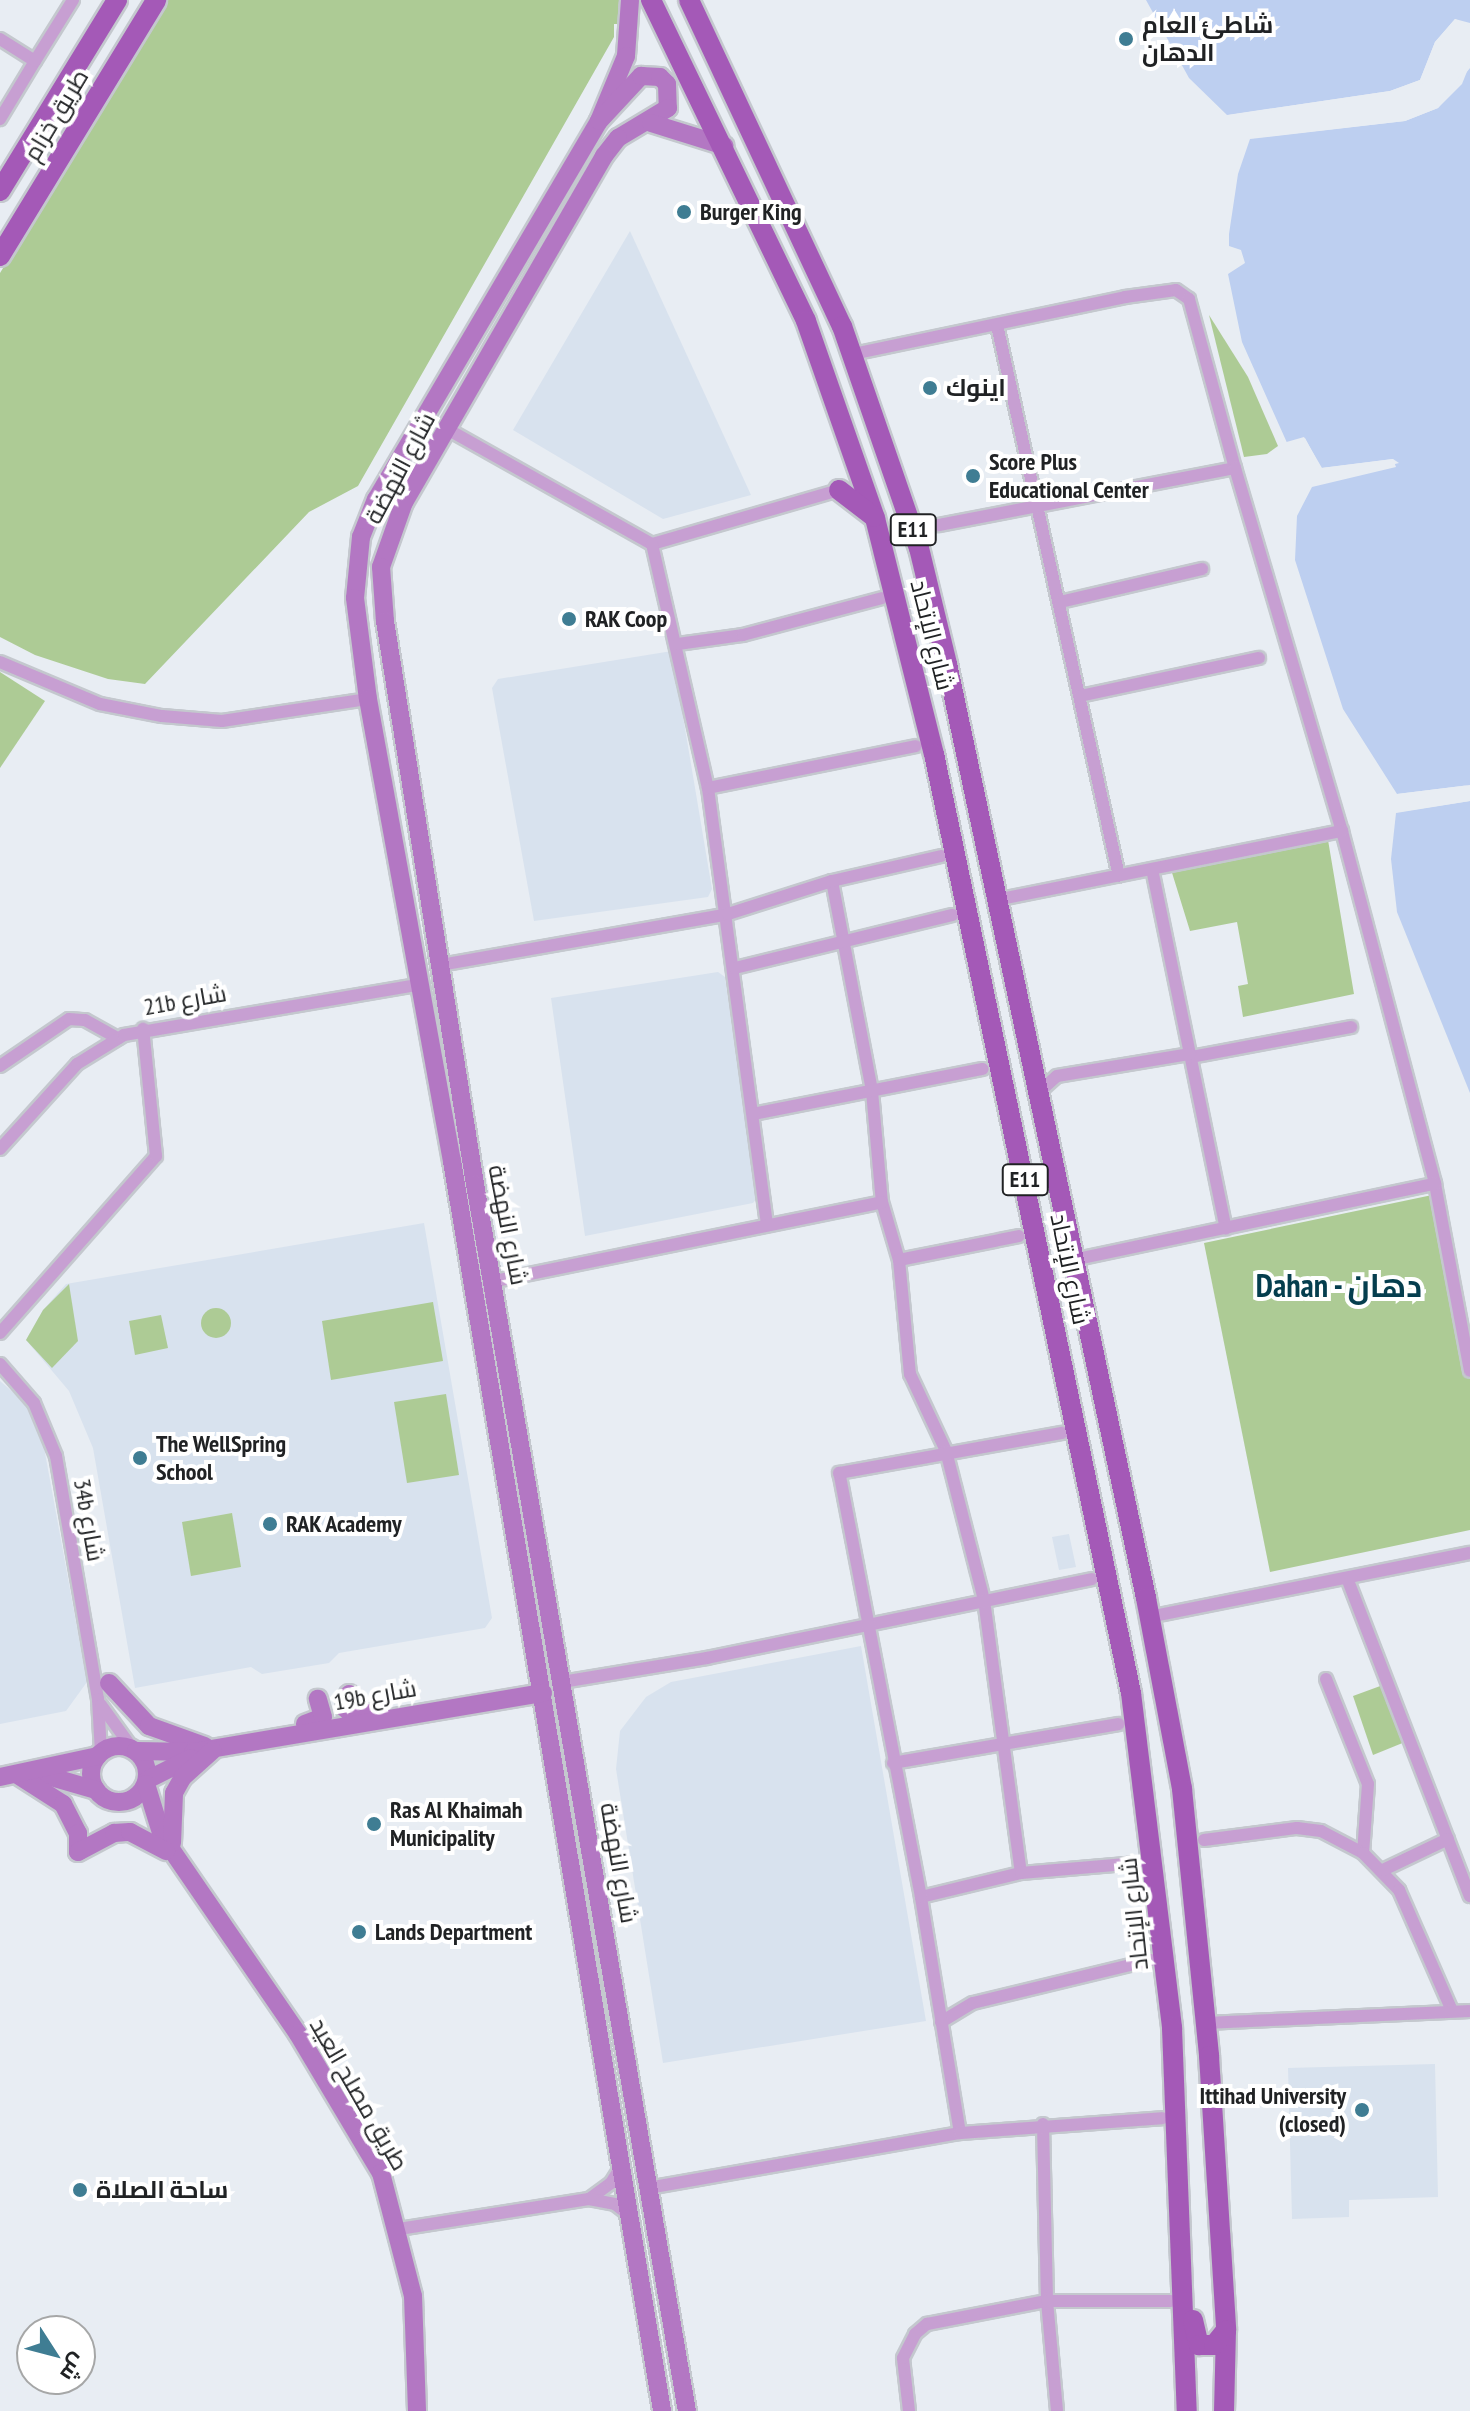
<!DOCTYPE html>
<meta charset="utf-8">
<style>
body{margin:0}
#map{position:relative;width:1470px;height:2411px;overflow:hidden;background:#e8edf3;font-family:"PT Sans Narrow",Cairo,sans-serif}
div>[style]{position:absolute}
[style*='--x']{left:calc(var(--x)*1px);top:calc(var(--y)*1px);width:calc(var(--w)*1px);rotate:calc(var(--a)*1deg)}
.built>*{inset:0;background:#d8e2ee}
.green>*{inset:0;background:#adcb95}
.round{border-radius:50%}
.water>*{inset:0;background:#bdcff0}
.pier>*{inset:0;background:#e8edf3}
.roads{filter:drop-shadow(2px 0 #c4c8ce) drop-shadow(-2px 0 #c4c8ce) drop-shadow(0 2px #c4c8ce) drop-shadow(0 -2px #c4c8ce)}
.street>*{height:12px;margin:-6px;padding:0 6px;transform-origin:6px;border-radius:6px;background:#c79fd2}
.secondary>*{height:18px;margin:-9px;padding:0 9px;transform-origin:9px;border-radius:9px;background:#b377c3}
.secondary>.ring{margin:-9px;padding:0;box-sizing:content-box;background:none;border:18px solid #b377c3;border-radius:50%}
.primary>*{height:20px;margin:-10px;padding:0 10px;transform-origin:10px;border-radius:10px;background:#a459b7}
.dots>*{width:22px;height:22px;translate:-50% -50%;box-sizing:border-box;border:4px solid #fff;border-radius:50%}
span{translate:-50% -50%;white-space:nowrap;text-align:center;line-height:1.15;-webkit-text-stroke:8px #fff;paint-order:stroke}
.shield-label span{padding:2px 6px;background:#fff;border:2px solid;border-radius:6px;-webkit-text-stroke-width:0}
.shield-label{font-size:22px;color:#202224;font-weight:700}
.poi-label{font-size:24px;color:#202224;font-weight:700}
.left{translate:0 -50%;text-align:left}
.right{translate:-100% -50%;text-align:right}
.street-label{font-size:24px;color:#202224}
.district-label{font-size:32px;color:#053e4e;font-weight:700}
.north{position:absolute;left:16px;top:2315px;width:80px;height:80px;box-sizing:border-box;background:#fff;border:2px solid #a6a7a7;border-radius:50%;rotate:126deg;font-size:22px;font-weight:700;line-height:32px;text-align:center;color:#202224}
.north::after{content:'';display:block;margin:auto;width:28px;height:36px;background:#3f7d93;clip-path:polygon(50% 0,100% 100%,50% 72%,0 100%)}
</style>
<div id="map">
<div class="built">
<i style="clip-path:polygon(630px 231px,751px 495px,663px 519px,513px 430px)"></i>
<i style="clip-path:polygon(672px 651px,712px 889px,708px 897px,534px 921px,492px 688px,498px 679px)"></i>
<i style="clip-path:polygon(718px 972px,725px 977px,757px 1198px,753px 1203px,585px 1236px,551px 998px)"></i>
<i style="clip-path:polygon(424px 1223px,492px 1618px,485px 1628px,339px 1653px,329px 1663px,262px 1674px,251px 1667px,135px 1688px,93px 1448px,69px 1391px,26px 1340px,43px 1310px,66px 1284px)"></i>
<i style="clip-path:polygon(0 1381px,22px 1400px,41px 1431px,87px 1682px,66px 1711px,0 1724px)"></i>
<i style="clip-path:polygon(1069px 1534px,1076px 1567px,1059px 1570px,1052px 1537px)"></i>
<i style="clip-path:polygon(861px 1646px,926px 2021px,663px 2063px,616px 1769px,620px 1731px,646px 1697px,671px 1682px)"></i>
<i style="clip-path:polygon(1435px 2064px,1438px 2197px,1349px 2200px,1349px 2217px,1292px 2219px,1288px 2068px)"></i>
</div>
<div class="green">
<i style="clip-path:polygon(167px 0,621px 0,622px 14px,621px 24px,614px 24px,614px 37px,358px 486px,309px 512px,145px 684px,108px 679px,35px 655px,0 637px,0 273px)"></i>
<i style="clip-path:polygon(1209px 315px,1248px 377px,1278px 446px,1267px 454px,1244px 457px)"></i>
<i style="clip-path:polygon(0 672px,45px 701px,0 768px)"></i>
<i style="clip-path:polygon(1328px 840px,1354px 994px,1243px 1017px,1238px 986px,1248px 984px,1237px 922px,1190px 931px,1169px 863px)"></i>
<i style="clip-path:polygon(1437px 1194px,1470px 1352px,1470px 1530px,1270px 1572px,1204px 1243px)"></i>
<i style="clip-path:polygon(69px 1284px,78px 1341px,52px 1368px,26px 1340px,43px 1310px)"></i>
<i style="clip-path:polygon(433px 1302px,443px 1361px,331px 1380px,322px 1321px)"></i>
<i class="round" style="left:201px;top:1308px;width:30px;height:30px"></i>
<i style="clip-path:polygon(161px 1315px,168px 1348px,135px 1355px,129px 1321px)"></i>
<i style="clip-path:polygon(446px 1394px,459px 1475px,407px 1483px,394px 1402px)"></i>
<i style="clip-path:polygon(232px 1513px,241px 1567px,191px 1576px,182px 1522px)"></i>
<i style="clip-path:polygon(1383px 1685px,1405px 1742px,1373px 1755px,1353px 1696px)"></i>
</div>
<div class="water">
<i style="clip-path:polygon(1146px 0,1470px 0,1470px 23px,1455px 19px,1435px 42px,1420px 80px,1390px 91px,1227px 115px,1189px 78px)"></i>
<i style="clip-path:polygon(1470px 68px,1470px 785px,1397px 794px,1343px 709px,1295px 560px,1297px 516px,1312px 487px,1396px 467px,1393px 459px,1321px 468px,1305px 438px,1288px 445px,1242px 342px,1228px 274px,1245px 263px,1241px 250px,1229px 246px,1229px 234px,1238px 174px,1250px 139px,1405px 121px,1438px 108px)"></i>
<i style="clip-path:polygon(1470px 801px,1470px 1093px,1397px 912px,1391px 859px,1396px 813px)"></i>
</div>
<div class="pier">
<i style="clip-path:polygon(1455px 19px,1470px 27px,1456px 23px,1439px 44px,1422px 84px,1345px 103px,1222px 116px,1390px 91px,1420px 80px,1435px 42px)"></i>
<i style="clip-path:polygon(1470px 64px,1462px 84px,1438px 108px,1405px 121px,1246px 139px,1404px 118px,1436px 105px)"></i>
<i style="clip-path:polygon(1304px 437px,1322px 468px,1393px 459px,1399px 463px,1308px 486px,1393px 464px,1320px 472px,1303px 442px,1288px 449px,1283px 443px)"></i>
<i style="clip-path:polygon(1470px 785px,1397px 798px,1392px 794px,1397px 794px)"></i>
<i style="clip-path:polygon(1470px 797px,1470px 801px,1392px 813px,1395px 809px)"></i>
</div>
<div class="roads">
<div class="street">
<i style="--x:0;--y:39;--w:41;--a:32.2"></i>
<i style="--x:35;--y:61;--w:68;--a:121.1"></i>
<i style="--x:35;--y:61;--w:72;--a:-58.1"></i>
<i style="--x:997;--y:325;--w:564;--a:77.52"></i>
<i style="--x:853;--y:354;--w:278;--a:-11.8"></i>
<i style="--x:1125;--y:297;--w:51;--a:-7.8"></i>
<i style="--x:1176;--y:290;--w:16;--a:35"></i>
<i style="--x:1189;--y:299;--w:175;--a:74.8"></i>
<i style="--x:1235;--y:468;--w:302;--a:169.1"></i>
<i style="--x:447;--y:429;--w:235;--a:29.3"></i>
<i style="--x:652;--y:544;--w:195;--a:-16.1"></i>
<i style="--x:1235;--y:468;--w:378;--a:73.6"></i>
<i style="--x:1342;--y:831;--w:365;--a:75.2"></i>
<i style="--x:1435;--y:1184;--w:190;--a:79.4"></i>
<i style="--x:652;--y:544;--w:250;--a:77.1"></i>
<i style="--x:708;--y:788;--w:440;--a:82.3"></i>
<i style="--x:1060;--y:602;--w:146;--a:-13.1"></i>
<i style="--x:678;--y:644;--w:66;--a:-7.9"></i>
<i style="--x:743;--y:635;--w:144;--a:-14.9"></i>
<i style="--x:0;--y:662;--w:108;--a:22.8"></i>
<i style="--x:100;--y:704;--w:63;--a:11"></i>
<i style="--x:162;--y:716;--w:60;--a:4.8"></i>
<i style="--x:222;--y:721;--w:148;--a:-8.6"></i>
<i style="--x:1080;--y:696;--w:183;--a:-12"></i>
<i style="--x:708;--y:788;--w:212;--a:-11.4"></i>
<i style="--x:1152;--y:869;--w:367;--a:78.4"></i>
<i style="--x:832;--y:881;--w:214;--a:79.2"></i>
<i style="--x:872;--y:1091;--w:111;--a:84.9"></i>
<i style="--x:882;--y:1202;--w:60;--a:73.7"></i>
<i style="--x:899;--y:1260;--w:115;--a:84.5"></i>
<i style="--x:910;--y:1374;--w:85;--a:64.9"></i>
<i style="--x:946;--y:1451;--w:154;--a:75.7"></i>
<i style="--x:984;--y:1600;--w:275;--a:82.3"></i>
<i style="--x:996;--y:900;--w:353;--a:-11.3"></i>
<i style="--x:440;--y:965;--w:292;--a:-10"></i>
<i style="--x:728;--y:914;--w:109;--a:-17.6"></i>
<i style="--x:832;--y:881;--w:112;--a:-12.9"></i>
<i style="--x:735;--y:968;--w:224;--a:-13.7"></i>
<i style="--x:1191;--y:1057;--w:163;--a:-10.6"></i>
<i style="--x:0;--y:1066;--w:83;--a:-34.3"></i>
<i style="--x:69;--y:1019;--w:16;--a:4"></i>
<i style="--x:85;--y:1020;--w:38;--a:29"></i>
<i style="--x:1038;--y:1093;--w:25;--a:-42"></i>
<i style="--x:1057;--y:1076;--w:135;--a:-9.4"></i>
<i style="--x:753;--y:1114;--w:234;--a:-11.1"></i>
<i style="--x:0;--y:1149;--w:115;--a:-47.8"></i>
<i style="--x:77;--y:1064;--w:55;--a:-31.7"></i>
<i style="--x:124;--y:1035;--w:302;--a:-9.7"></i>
<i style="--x:899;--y:1260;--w:122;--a:-11.3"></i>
<i style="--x:1073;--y:1260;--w:370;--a:-11.9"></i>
<i style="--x:495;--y:1281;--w:395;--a:-11.5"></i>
<i style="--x:0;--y:1333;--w:236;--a:-48.6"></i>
<i style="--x:156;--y:1156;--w:128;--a:-95.8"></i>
<i style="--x:0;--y:1364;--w:52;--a:48.9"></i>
<i style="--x:34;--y:1403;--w:57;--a:67.5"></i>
<i style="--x:56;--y:1456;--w:247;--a:80.2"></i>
<i style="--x:98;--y:1699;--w:53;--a:86.8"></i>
<i style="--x:1347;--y:1578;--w:341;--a:68.9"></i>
<i style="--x:1149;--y:1617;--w:327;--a:-11.3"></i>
<i style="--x:1326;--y:1679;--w:113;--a:68.2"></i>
<i style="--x:1368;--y:1784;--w:69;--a:94.1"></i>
<i style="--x:562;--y:1682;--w:147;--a:-9.4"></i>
<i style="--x:707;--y:1658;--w:393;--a:-11.6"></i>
<i style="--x:101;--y:1705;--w:53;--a:54.2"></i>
<i style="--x:893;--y:1763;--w:229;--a:-9.8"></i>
<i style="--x:1204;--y:1840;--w:94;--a:-7.4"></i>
<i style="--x:1297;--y:1828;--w:24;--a:7"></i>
<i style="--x:1321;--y:1831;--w:47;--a:27.6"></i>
<i style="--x:1363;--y:1853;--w:52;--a:45.8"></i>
<i style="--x:1399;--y:1890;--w:132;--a:66.3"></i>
<i style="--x:1383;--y:1870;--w:72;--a:-25.5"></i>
<i style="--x:921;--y:1897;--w:103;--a:-13.5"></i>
<i style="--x:1021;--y:1873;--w:117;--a:-4.9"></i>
<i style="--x:941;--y:2022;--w:37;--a:-31"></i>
<i style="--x:973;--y:2003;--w:183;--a:-13.6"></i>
<i style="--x:1206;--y:2023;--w:264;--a:-2.6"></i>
<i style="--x:1043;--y:2124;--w:177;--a:88.7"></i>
<i style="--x:1047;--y:2301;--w:110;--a:84.8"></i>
<i style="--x:960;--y:2133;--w:239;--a:-99.4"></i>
<i style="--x:921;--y:1897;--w:432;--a:-100.9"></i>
<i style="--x:839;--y:1473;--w:227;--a:-10.2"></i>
<i style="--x:648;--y:2188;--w:317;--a:-10"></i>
<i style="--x:960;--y:2133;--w:203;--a:-4.2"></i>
<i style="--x:589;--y:2199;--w:27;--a:-36"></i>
<i style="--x:611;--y:2183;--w:19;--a:-58"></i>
<i style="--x:399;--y:2229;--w:192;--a:-9"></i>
<i style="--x:589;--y:2199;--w:26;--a:11"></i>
<i style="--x:615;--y:2204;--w:18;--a:38"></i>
<i style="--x:909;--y:2411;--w:53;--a:-96.5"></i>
<i style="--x:903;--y:2358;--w:27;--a:-63"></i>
<i style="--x:915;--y:2334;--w:16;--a:-40"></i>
<i style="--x:927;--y:2324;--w:122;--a:-10.9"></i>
<i style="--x:1047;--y:2301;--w:124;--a:0"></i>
</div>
<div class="secondary">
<i style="--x:630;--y:0;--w:56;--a:94.1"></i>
<i style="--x:626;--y:56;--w:70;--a:112.6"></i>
<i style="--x:599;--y:121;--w:439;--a:120.5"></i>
<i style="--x:376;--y:499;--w:41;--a:111.5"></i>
<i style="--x:361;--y:537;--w:61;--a:95.6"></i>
<i style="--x:355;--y:598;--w:102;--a:82.7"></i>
<i style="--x:368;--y:699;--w:470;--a:79.7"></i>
<i style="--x:452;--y:1161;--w:1268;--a:80.46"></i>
<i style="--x:599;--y:121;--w:62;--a:-47"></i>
<i style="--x:641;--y:76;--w:19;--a:3"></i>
<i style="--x:660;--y:77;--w:10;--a:45"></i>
<i style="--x:667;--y:84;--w:24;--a:88"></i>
<i style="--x:668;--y:108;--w:58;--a:149"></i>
<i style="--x:618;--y:138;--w:23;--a:128"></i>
<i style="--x:604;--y:156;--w:400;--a:120"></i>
<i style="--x:404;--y:502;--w:69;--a:109.5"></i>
<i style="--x:381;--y:567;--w:54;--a:85.8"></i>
<i style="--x:385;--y:621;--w:570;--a:80.92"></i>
<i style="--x:475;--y:1184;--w:1245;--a:80.2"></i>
<i style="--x:651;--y:123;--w:77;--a:17.3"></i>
<i style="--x:109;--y:1683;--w:59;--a:47.1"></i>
<i style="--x:149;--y:1726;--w:59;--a:19.7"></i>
<i style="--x:349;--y:1694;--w:15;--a:106"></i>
<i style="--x:345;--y:1708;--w:10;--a:45"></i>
<i style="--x:352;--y:1715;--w:17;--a:-7"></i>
<i style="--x:305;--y:1724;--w:19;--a:-21"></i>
<i style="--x:323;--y:1717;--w:19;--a:-106"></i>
<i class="ring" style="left:91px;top:1746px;width:38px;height:38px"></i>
<i style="--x:136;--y:1751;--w:57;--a:1"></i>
<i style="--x:193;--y:1752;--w:355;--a:-9.6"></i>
<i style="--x:34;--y:1772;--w:65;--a:16.2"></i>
<i style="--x:16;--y:1774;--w:56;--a:32.6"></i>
<i style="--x:63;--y:1804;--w:33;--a:63"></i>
<i style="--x:78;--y:1833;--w:19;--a:90"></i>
<i style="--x:0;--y:1777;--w:100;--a:-12.1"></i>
<i style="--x:147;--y:1780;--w:49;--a:-26.6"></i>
<i style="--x:146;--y:1784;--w:54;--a:72.9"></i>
<i style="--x:162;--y:1836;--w:240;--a:55.5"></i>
<i style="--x:298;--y:2034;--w:162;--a:59.2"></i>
<i style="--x:381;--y:2173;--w:127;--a:75.4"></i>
<i style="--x:413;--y:2296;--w:115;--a:88"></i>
<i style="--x:172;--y:1843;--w:50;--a:-87.7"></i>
<i style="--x:174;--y:1793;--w:18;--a:-61"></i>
<i style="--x:183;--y:1777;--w:40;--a:-42"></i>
<i style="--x:78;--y:1852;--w:41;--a:-27.8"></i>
<i style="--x:114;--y:1833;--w:16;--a:-4"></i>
<i style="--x:130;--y:1832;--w:41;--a:27.8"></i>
</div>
<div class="primary">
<i style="--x:651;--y:0;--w:356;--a:64.2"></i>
<i style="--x:806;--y:321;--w:209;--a:70.7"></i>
<i style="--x:875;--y:518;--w:243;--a:76"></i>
<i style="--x:934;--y:754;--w:959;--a:78.15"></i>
<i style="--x:1131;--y:1693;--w:337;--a:83"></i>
<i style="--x:1172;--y:2028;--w:383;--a:87.8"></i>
<i style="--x:689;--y:0;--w:360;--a:64.9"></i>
<i style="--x:842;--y:326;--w:235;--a:70.9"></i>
<i style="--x:919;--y:548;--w:119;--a:76.4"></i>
<i style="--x:947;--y:664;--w:955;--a:77.97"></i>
<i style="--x:1146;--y:1598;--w:194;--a:79.3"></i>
<i style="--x:1182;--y:1789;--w:268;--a:84.2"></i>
<i style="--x:1209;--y:2056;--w:275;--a:86.4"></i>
<i style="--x:1226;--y:2330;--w:81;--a:91.4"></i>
<i style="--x:0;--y:191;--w:224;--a:-58.5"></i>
<i style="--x:0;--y:256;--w:300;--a:-58.6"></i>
<i style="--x:839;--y:490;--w:44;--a:37.6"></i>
<i style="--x:1193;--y:2320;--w:26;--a:77"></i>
<i style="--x:1199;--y:2345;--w:15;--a:0"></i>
<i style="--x:1214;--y:2345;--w:19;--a:-51"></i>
</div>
</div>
<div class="dots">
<i style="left:1126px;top:39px;background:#3f7d93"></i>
<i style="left:684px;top:212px;background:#3f7d93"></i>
<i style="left:930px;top:388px;background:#3f7d93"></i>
<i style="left:973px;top:476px;background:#3f7d93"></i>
<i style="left:569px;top:619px;background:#3f7d93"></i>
<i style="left:140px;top:1458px;background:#3f7d93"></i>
<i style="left:270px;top:1524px;background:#3f7d93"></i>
<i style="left:374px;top:1824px;background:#3f7d93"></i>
<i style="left:359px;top:1932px;background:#3f7d93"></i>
<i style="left:1362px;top:2110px;background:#3f7d93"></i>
<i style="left:80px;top:2190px;background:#3f7d93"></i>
</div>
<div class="shield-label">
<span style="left:913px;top:530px">E11</span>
<span style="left:1025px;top:1180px">E11</span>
</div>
<div class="poi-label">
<span class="left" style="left:1142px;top:39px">شاطئ العام<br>الدهان</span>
<span class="left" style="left:700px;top:212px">Burger King</span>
<span class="left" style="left:946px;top:388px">اينوك</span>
<span class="left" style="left:989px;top:476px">Score Plus<br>Educational Center</span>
<span class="left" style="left:585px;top:619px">RAK Coop</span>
<span class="left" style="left:156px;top:1458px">The WellSpring<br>School</span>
<span class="left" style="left:286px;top:1524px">RAK Academy</span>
<span class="left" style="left:390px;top:1824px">Ras Al Khaimah<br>Municipality</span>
<span class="left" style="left:375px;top:1932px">Lands Department</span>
<span class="right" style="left:1346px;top:2110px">Ittihad University<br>(closed)</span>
<span class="left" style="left:96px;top:2190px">ساحة الصلاة</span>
</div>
<div class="street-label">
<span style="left:56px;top:115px;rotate:-59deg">طريق خزام</span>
<span style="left:400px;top:468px;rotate:-62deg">شارع النهضة</span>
<span style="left:932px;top:635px;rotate:76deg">شارع الإتحاد</span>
<span style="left:185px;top:1000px;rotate:-10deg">21b شارع</span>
<span style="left:508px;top:1225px;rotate:79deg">شارع النهضة</span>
<span style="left:1070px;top:1269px;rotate:78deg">شارع الإتحاد</span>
<span style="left:89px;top:1520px;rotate:80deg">34b شارع</span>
<span style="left:375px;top:1695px;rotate:-10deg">19b شارع</span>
<span style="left:619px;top:1863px;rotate:80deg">شارع النهضة</span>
<span style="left:1134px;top:1914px;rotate:-96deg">شارع الإتحاد</span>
<span style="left:359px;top:2094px;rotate:60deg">طريق مصلح العيد</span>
</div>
<div class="district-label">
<span style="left:1339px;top:1285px">Dahan - دهان</span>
</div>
<div class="north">ش</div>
</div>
